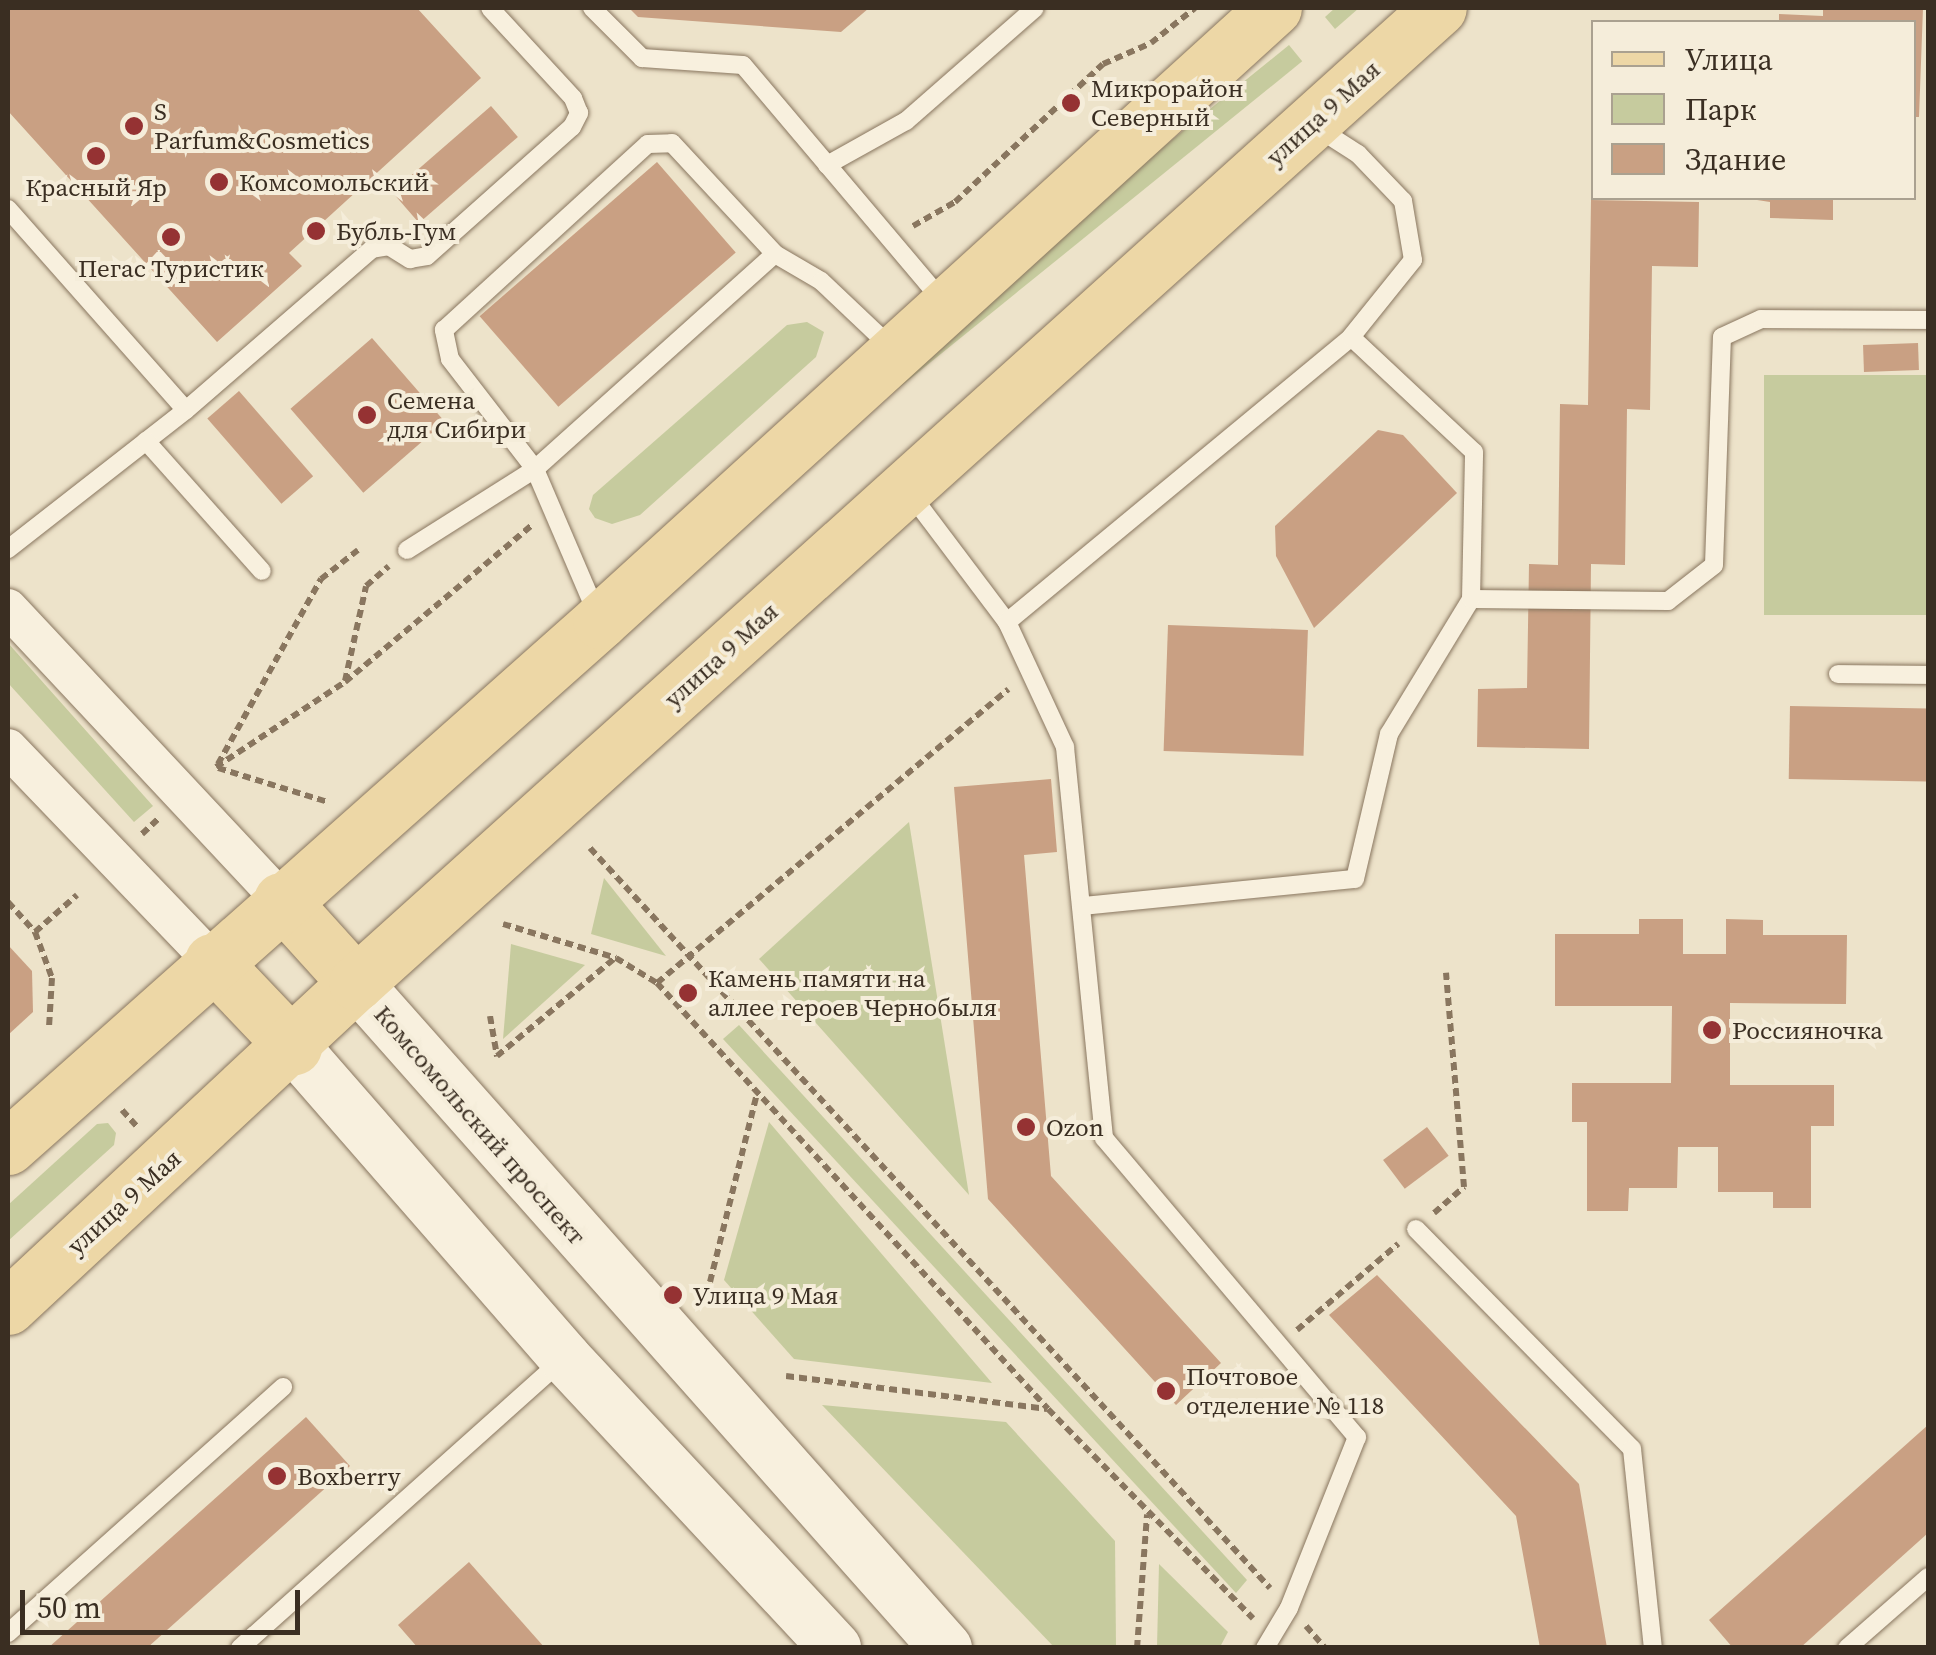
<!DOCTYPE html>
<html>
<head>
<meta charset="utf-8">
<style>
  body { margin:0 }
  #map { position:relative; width:1936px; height:1655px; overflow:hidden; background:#ede3ca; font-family:"Source Serif 4",serif }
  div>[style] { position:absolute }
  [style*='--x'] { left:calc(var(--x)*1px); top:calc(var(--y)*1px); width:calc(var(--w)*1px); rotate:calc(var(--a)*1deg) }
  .green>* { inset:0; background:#c6cb9e; transform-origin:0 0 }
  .building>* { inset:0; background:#c9a083; transform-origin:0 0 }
  .path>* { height:6px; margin-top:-3px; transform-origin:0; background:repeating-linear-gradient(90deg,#89765f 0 8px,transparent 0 13px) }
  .roads { filter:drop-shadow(0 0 2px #89765f) drop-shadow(0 0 2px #89765f) }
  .service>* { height:18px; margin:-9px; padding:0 9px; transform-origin:9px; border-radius:9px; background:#f8f0de }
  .minor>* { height:38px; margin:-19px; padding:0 19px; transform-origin:19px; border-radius:19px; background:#f8f0de }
  .secondary>* { height:52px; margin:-26px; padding:0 26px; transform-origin:26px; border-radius:26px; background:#f8f0de }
  .primary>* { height:55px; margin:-27.5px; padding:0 27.5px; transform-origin:27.5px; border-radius:27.5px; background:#edd7a6 }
  .dots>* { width:28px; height:28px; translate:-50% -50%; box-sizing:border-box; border:5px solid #f5edda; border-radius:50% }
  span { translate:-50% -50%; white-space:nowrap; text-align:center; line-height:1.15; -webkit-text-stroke:8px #f5edda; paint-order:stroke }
  .poi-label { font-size:25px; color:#3a2e22 }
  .left { translate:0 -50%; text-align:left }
  .street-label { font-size:25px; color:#3a2e22 }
  .frame { position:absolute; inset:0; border:10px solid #3a2e22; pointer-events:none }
  .legend { position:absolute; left:1591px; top:20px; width:325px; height:180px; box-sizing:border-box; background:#f5edda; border:2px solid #aaa190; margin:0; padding:12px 18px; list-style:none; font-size:30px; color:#3a2e22 }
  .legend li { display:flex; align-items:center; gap:20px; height:50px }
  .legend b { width:50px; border:2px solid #aaa190 }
  .scale { position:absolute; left:20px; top:1590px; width:280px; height:45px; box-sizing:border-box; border:5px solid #3a2e22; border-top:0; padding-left:12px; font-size:30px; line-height:35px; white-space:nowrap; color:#3a2e22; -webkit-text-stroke:8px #f5edda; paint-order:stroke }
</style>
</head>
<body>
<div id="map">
  <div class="green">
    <div style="clip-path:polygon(1335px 8px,1359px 8px,1335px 29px,1325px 17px)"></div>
    <div style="left:1289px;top:45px;width:21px;height:1174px;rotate:51deg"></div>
    <div style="clip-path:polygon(807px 322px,824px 332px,816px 357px,640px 515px,612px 524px,595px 518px,589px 509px,593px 495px,787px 325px)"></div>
    <div style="left:1764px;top:375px;width:164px;height:240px"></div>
    <div style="clip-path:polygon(8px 643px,153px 806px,134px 822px,8px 683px)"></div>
    <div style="clip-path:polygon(909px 822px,969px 1195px,759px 959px)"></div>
    <div style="clip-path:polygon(604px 878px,666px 956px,591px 934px)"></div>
    <div style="clip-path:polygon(511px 944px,585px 965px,503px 1039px)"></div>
    <div style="clip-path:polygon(739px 1025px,1247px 1580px,1236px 1593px,723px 1039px)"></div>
    <div style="clip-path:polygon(769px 1122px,992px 1383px,794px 1359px,724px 1280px)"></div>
    <div style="clip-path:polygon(108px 1123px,116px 1133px,114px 1145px,8px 1241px,8px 1205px,97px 1124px)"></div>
    <div style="clip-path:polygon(822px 1405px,1006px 1422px,1115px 1541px,1116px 1647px,1054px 1647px)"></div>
    <div style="clip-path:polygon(1159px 1564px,1228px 1632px,1220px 1647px,1157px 1647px)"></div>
  </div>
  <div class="building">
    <div style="clip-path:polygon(8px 8px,417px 8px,481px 78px,289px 253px,302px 266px,217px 342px,8px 111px)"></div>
    <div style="clip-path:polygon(629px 8px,869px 8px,841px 32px,638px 17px)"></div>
    <div style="clip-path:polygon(1823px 8px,1923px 8px,1919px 117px,1914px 117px,1914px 22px,1779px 22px,1779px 14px,1823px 16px)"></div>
    <div style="left:491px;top:106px;width:41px;height:131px;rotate:49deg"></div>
    <div style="left:657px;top:162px;width:120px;height:235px;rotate:49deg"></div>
    <div style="clip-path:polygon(1744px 198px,1833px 198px,1833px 220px,1770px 218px,1770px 202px)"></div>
    <div style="clip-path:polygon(1591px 200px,1699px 202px,1698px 267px,1652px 266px,1650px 410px,1627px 409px,1625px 565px,1591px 564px,1589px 749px,1477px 747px,1478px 689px,1527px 688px,1529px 564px,1558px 565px,1560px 404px,1588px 405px)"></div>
    <div style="left:372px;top:338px;width:111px;height:108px;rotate:49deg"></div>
    <div style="left:1918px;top:343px;width:27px;height:55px;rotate:88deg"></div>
    <div style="left:239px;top:391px;width:113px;height:42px;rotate:49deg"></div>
    <div style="clip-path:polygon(1378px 430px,1403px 435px,1457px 493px,1314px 628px,1276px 556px,1275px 526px)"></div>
    <div style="left:1168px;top:625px;width:140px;height:126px;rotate:2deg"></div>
    <div style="left:1790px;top:706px;width:138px;height:73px;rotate:1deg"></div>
    <div style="clip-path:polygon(1051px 779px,1057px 852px,1024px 855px,1051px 1176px,1221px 1363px,1176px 1405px,988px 1199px,954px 787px)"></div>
    <div style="clip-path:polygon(1639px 919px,1683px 919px,1683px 954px,1726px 954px,1726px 919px,1763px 920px,1763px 935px,1847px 935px,1846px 1004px,1730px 1003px,1730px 1085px,1834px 1085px,1834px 1126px,1811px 1126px,1811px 1208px,1773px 1208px,1773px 1192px,1718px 1192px,1718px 1147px,1678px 1147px,1677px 1188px,1629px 1188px,1628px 1211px,1587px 1211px,1587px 1122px,1572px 1122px,1572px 1083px,1671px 1083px,1672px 1006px,1555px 1006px,1555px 934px,1639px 934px)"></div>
    <div style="clip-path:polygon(8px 945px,32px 971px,33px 1012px,8px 1035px)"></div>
    <div style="left:1427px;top:1127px;width:36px;height:55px;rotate:53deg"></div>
    <div style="clip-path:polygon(1377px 1275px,1579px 1484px,1607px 1648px,1540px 1648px,1516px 1516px,1329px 1315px)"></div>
    <div style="clip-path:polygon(306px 1417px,350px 1466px,147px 1648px,48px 1648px)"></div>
    <div style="clip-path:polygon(1928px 1425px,1928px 1533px,1800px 1648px,1733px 1648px,1709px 1620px)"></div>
    <div style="clip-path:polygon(469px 1562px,545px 1648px,418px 1648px,398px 1625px)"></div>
  </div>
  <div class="path">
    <div style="--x:913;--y:226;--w:48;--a:-29.7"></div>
    <div style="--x:955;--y:202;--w:202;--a:-43"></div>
    <div style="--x:1103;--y:64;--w:52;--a:-23.6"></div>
    <div style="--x:1151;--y:43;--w:56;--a:-38.5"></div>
    <div style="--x:345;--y:681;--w:97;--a:-77.5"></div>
    <div style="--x:366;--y:586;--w:30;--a:-41"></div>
    <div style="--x:218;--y:764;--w:212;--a:-60.9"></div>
    <div style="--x:321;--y:579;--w:47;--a:-38.1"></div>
    <div style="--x:216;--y:767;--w:154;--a:-33.4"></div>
    <div style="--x:345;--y:682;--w:244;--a:-40"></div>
    <div style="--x:218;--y:768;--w:115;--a:17.2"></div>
    <div style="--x:142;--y:834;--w:23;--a:-43"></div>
    <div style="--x:590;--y:848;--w:1005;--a:47.42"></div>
    <div style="--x:8;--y:902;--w:40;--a:48"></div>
    <div style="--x:35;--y:932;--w:49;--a:69.7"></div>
    <div style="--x:52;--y:978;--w:49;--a:93.5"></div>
    <div style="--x:503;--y:924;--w:118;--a:16.7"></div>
    <div style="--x:616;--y:958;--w:48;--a:31.4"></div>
    <div style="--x:657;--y:983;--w:578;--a:47.45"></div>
    <div style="--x:1048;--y:1409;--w:293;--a:45.6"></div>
    <div style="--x:35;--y:932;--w:56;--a:-41.4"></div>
    <div style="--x:657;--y:983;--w:458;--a:-39.9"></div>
    <div style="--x:490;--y:1016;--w:41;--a:80.1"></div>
    <div style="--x:497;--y:1056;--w:153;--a:-39.7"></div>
    <div style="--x:122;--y:1110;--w:24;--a:48"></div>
    <div style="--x:1434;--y:1213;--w:40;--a:-41"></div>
    <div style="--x:1464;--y:1187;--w:215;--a:-94.8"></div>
    <div style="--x:710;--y:1282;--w:194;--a:-76"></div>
    <div style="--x:1297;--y:1330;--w:133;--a:-40.4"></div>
    <div style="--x:786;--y:1376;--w:263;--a:7.2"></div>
    <div style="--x:1306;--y:1626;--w:29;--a:49"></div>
    <div style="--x:1137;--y:1648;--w:134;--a:-85.7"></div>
  </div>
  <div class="roads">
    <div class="service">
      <div style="--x:592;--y:8;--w:71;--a:45"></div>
      <div style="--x:642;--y:58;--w:101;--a:4"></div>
      <div style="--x:743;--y:65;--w:312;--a:49.8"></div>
      <div style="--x:827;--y:165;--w:90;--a:-29.1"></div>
      <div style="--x:906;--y:121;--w:171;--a:-41.2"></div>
      <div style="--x:8;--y:209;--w:268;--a:48.5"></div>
      <div style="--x:186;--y:410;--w:226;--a:142"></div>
      <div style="--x:186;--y:410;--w:246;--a:-40.9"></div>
      <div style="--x:372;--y:249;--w:17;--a:-10"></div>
      <div style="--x:389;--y:246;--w:25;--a:32"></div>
      <div style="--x:410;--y:259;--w:17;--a:-10"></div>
      <div style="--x:427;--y:256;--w:194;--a:-41.7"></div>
      <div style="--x:572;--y:127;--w:16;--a:-63"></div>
      <div style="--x:579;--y:113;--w:16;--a:-112"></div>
      <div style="--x:573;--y:98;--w:122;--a:-132.7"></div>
      <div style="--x:146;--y:441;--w:174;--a:48.3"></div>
      <div style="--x:909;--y:492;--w:163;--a:53"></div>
      <div style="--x:1007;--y:622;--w:138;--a:65.1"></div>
      <div style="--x:1065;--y:747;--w:393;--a:84.3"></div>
      <div style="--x:1104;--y:1138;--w:392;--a:49.8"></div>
      <div style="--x:1357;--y:1437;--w:184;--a:111.7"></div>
      <div style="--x:1289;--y:1608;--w:47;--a:121"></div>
      <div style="--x:407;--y:550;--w:151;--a:-32.3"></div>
      <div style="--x:535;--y:469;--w:322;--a:-41.9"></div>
      <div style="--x:1471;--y:599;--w:197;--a:0.6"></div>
      <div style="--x:1668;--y:601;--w:58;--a:-38"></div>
      <div style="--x:1714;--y:565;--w:228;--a:-88"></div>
      <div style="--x:1722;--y:337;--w:43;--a:-24.8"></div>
      <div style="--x:1761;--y:319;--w:167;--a:0.3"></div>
      <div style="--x:597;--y:614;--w:158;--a:-113.2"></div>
      <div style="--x:535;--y:469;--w:139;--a:-127.7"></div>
      <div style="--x:450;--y:359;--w:30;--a:-102"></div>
      <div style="--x:444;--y:330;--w:276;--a:-42.4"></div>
      <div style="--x:648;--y:144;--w:24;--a:-2"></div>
      <div style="--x:672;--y:143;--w:151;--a:47.1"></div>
      <div style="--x:775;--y:254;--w:53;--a:30.4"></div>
      <div style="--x:821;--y:281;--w:99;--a:43.4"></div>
      <div style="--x:1007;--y:622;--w:447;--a:-39.6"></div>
      <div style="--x:1838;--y:674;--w:90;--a:0.6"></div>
      <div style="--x:1083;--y:906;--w:273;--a:-5.7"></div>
      <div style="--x:1355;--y:879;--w:149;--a:-76.8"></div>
      <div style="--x:1389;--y:734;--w:158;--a:-58.7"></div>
      <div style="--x:1471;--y:599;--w:147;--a:-88.8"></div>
      <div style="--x:1474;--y:452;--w:168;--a:-136.9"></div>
      <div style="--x:1351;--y:337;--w:99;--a:-51.2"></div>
      <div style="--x:1413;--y:260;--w:60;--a:-99.6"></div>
      <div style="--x:1403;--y:201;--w:65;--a:-133.8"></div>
      <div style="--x:1358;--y:154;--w:50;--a:-147.3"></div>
      <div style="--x:1416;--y:1229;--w:308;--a:45.5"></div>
      <div style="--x:1632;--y:1449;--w:200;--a:84"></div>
      <div style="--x:8;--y:1633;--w:369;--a:-41.8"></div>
      <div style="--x:240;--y:1648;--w:431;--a:-41.8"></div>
      <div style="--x:1847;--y:1648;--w:108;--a:-41.2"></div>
    </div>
    <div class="minor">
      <div style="--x:8;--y:608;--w:400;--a:46.9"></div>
      <div style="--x:8;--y:748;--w:295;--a:46.2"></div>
    </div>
    <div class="secondary">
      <div style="--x:356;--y:983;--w:889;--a:48.42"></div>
      <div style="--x:294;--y:1047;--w:413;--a:48.9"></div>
      <div style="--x:565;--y:1358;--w:396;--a:47"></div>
    </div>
    <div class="primary">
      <div style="--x:281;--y:900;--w:112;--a:47.9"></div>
      <div style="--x:212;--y:961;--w:119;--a:46.4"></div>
      <div style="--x:8;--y:1147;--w:792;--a:-41.62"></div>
      <div style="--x:600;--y:621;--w:911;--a:-42.29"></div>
      <div style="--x:8;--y:1307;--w:475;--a:-43"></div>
      <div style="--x:356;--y:983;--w:1457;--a:-42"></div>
    </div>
  </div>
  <div class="dots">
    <div style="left:1071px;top:103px;background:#953233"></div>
    <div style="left:134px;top:126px;background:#953233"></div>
    <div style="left:96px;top:156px;background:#953233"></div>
    <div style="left:219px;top:182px;background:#953233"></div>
    <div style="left:316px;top:231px;background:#953233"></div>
    <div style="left:171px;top:237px;background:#953233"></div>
    <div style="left:367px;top:415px;background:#953233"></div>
    <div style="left:688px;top:993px;background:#953233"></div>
    <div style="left:1712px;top:1030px;background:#953233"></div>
    <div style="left:1026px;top:1127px;background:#953233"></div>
    <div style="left:673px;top:1295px;background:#953233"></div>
    <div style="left:1166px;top:1391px;background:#953233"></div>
    <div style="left:277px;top:1476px;background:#953233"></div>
  </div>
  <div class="poi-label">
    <span class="left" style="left:1091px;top:103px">Микрорайон<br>Северный</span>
    <span class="left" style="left:154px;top:126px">S<br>Parfum&amp;Cosmetics</span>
    <span class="left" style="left:239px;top:182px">Комсомольский</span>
    <span style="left:96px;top:187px">Красный Яр</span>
    <span class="left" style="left:336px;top:231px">Бубль-Гум</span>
    <span style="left:171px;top:268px">Пегас Туристик</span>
    <span class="left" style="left:387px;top:415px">Семена<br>для Сибири</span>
    <span class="left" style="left:708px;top:993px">Камень памяти на<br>аллее героев Чернобыля</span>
    <span class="left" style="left:1732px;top:1030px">Россияночка</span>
    <span class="left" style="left:1046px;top:1127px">Ozon</span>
    <span class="left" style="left:693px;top:1295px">Улица 9 Мая</span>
    <span class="left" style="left:1186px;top:1391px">Почтовое<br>отделение № 118</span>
    <span class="left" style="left:297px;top:1476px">Boxberry</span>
  </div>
  <div class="street-label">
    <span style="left:1323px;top:113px;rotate:-42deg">улица 9 Мая</span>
    <span style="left:721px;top:655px;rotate:-42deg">улица 9 Мая</span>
    <span style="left:480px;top:1125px;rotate:49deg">Комсомольский проспект</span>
    <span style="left:124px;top:1202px;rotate:-42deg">улица 9 Мая</span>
  </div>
  <div class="frame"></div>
  <ul class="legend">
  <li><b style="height:12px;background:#edd7a6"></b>Улица</li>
  <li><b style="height:28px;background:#c6cb9e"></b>Парк</li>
  <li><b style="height:28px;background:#c9a083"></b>Здание</li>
  </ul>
  <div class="scale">50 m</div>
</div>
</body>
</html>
